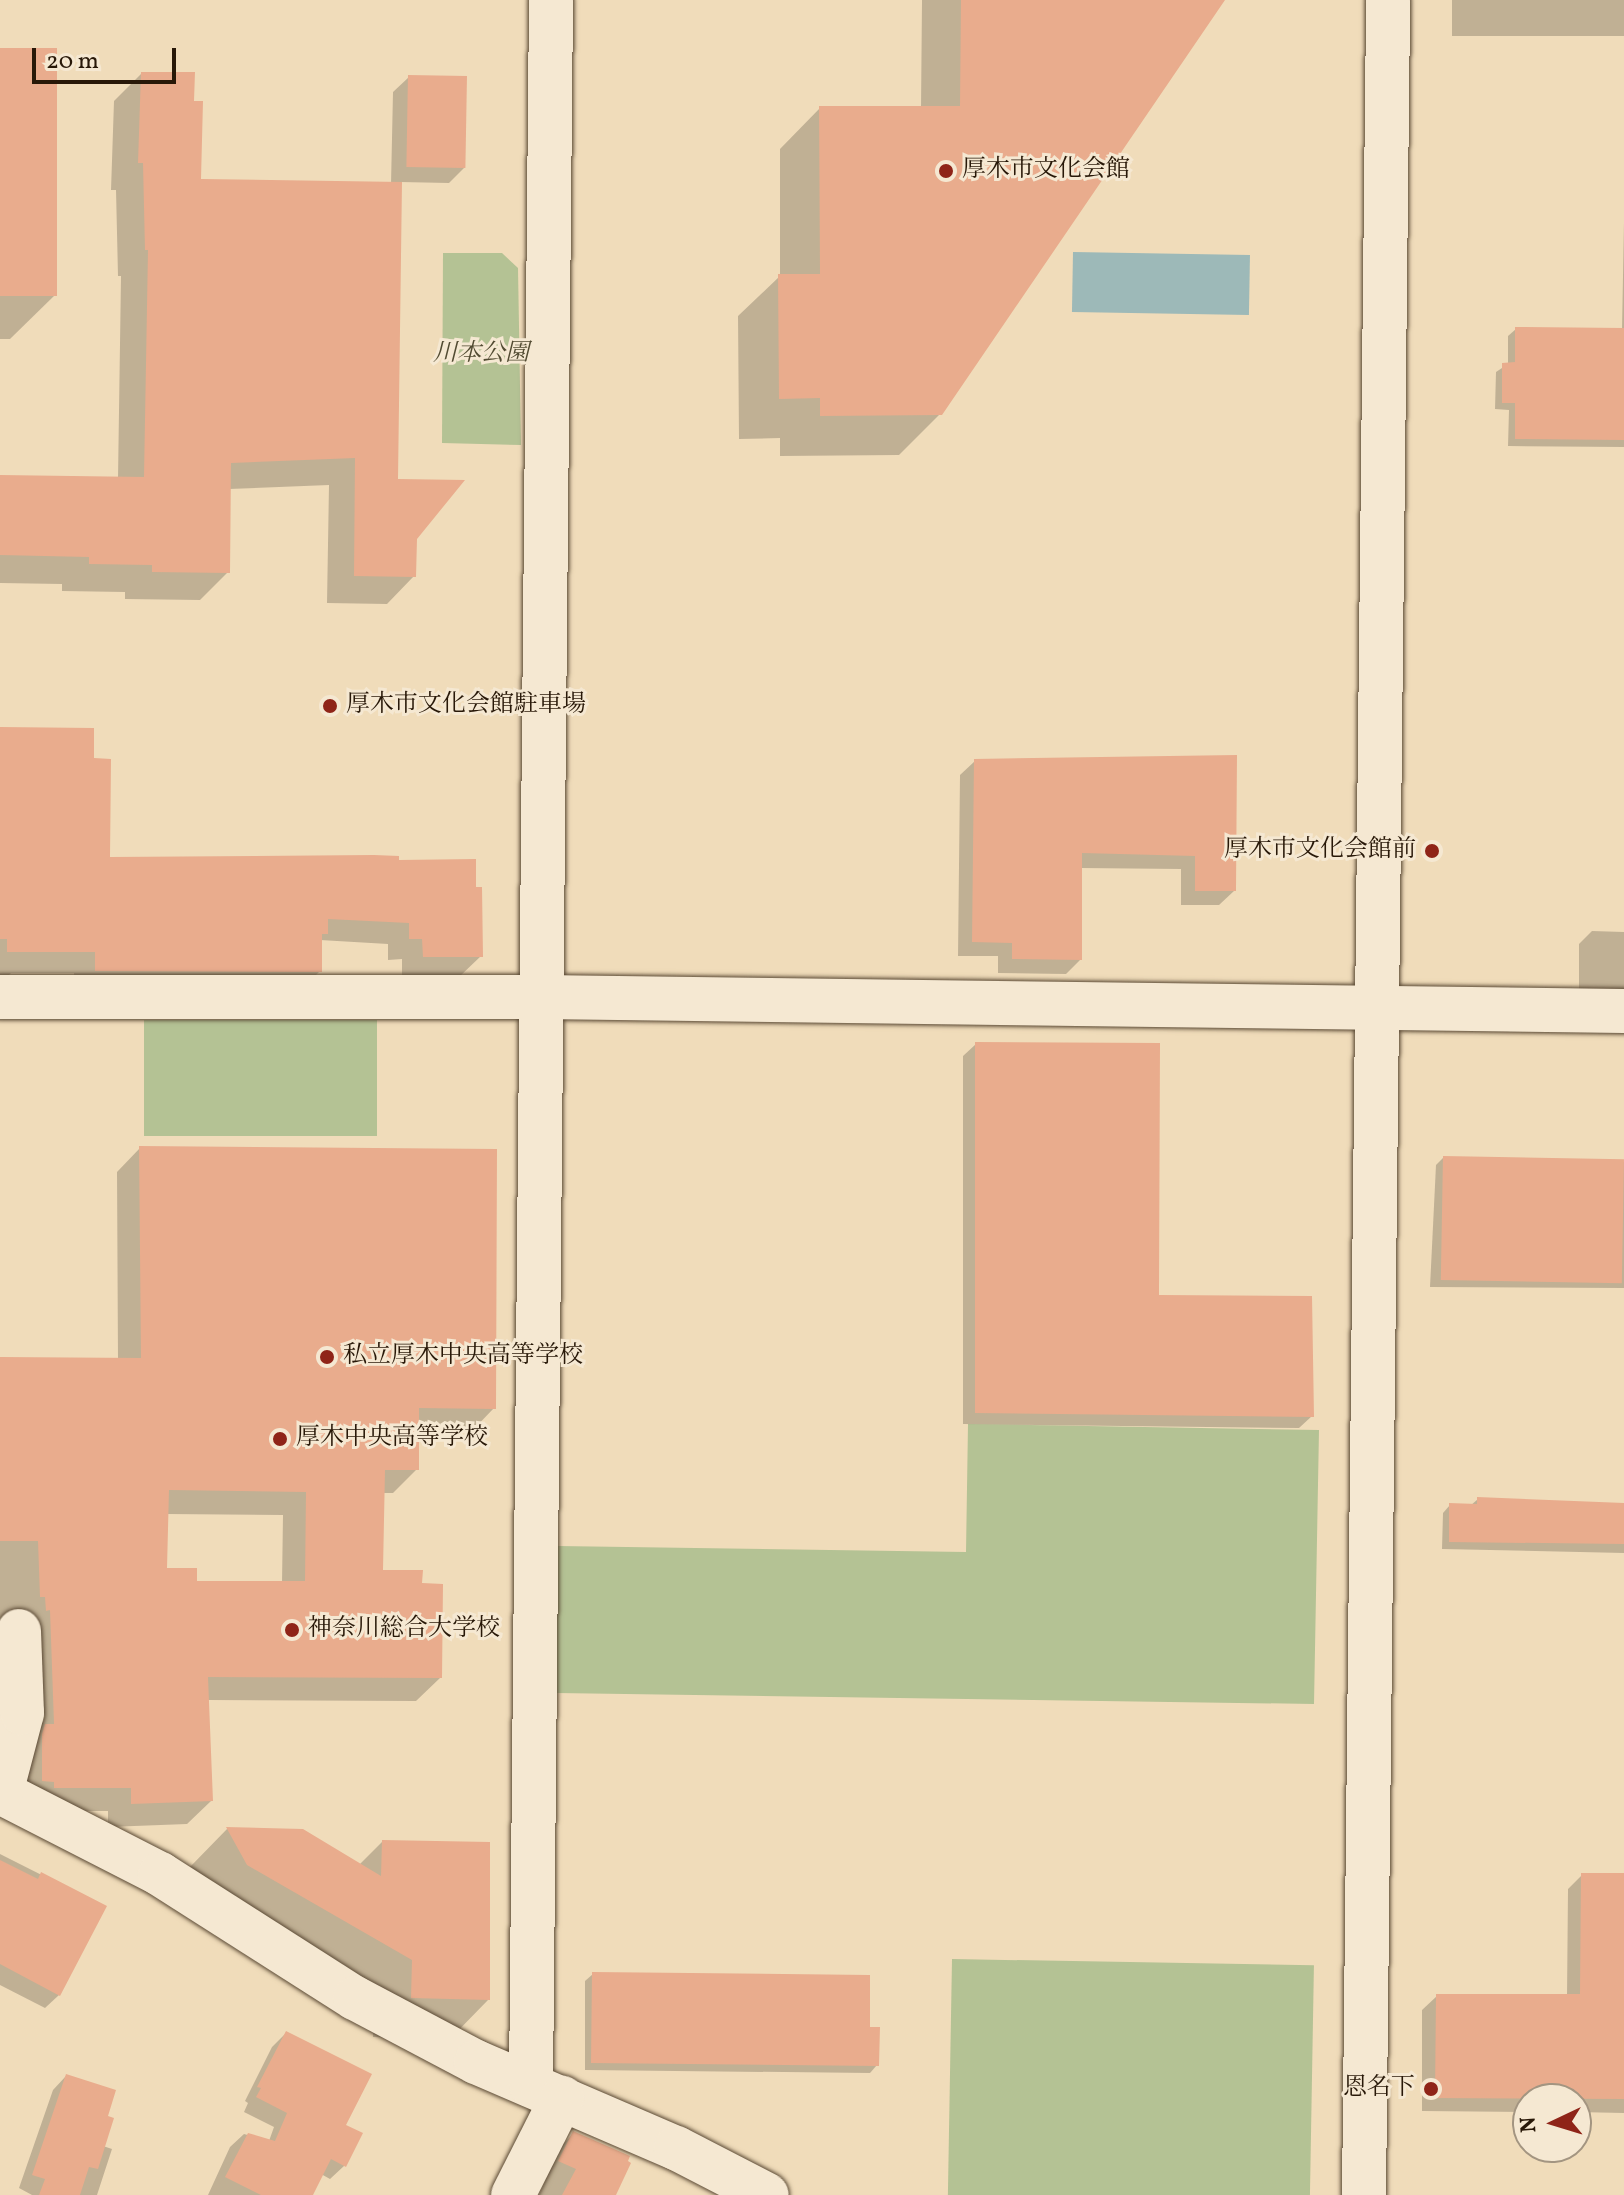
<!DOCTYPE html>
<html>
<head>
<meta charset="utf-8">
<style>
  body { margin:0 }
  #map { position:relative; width:1624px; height:2195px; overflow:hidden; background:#f0dcba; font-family:Vollkorn,"Noto Serif JP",serif }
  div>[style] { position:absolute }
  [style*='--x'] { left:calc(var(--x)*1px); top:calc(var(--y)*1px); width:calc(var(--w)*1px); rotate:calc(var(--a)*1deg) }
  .green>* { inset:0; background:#b4c294; transform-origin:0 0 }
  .water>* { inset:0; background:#9db9b8; transform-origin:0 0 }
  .shadow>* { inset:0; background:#0003; transform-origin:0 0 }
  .building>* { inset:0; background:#e9ac8d; transform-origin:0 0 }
  .roads { filter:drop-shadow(0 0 2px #5a4934) drop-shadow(0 0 2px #5a4934) }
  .street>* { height:44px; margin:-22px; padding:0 22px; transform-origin:22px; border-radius:22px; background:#f5e8d2 }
  .secondary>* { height:44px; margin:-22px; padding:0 22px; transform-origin:22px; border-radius:22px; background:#f5e8d2 }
  .dots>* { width:22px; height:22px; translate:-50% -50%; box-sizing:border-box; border:4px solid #f5e8d2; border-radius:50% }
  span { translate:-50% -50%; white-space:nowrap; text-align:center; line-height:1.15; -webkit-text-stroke:6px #f5e8d2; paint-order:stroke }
  .poi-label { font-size:24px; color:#281808 }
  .left { translate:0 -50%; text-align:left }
  .right { translate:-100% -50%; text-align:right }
  .park-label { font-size:24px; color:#524b32; font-style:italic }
  .north { position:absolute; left:1512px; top:2083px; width:80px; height:80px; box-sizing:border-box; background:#f5e8d2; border:2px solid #a39581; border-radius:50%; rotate:266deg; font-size:22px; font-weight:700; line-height:32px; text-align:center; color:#281808 }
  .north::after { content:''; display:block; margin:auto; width:28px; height:36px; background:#8f2418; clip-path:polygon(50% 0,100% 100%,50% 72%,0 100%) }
  .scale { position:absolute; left:32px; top:48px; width:144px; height:36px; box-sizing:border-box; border:4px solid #281808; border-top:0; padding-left:10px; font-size:24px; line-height:28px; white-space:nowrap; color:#281808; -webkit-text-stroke:6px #f5e8d2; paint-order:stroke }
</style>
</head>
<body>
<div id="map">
  <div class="green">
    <div style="clip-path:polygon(443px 253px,502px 253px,518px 268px,521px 445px,442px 443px)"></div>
    <div style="left:144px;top:1020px;width:233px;height:116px"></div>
    <div style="clip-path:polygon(968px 1424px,1319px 1430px,1314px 1704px,556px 1693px,558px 1546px,966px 1552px)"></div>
    <div style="left:952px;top:1959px;width:362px;height:236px;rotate:1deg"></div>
  </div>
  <div class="water">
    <div style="left:1073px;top:252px;width:177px;height:60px;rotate:1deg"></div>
  </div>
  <div class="shadow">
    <div style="clip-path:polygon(922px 0,1222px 0,940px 414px,899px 455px,780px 456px,780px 438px,739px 439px,738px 316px,780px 276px,780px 149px,820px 108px,921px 108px)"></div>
    <div style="left:1452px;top:0;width:172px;height:36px"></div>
    <div style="clip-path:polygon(0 51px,55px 295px,10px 339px,0 339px)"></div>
    <div style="clip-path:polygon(141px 74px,192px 102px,199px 181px,391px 184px,393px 92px,409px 77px,465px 167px,449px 183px,400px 182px,396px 481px,415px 538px,414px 576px,387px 604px,327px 603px,329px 485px,229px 489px,228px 572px,200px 600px,125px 599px,125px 592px,62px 591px,62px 584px,0 583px,0 477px,118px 478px,121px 276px,118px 276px,116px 190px,111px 190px,114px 101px)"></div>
    <div style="clip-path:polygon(1624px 222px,1624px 447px,1508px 446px,1509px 410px,1495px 409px,1496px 372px,1508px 364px,1508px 336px,1516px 329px,1622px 330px)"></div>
    <div style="clip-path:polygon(0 729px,92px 760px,108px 859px,374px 857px,481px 956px,459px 977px,402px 978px,402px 959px,388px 960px,388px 944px,320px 940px,320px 971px,299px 992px,75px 991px,74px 973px,11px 973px,0 984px)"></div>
    <div style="clip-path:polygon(1235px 757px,1234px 891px,1219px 905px,1181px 905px,1181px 869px,1080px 868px,1080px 960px,1066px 974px,998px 973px,998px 956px,958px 956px,960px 775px,975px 761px)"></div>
    <div style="clip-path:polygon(1592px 931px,1624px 932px,1624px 991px,1579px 990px,1579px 944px)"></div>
    <div style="clip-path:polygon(976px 1044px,1157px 1297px,1312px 1416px,1299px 1428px,963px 1424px,963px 1056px)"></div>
    <div style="clip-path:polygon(evenodd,140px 1148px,494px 1408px,471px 1432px,417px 1431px,417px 1469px,393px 1493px,382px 1493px,381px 1572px,420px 1585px,440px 1678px,416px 1701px,207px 1700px,211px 1801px,187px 1824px,108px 1827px,108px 1811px,31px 1811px,20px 1804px,0 1631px,0 1359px,118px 1360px,117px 1172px,140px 1148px,166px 1514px,283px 1515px,282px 1583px,195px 1583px,164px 1570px,166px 1514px)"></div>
    <div style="clip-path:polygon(1443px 1158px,1624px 1162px,1624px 1288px,1430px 1287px,1436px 1165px)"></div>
    <div style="clip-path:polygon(1478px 1499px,1624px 1504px,1624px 1553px,1442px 1549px,1443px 1513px,1450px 1505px,1470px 1506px)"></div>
    <div style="clip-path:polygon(227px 1829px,303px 1831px,359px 1865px,382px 1842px,488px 2000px,450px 2039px,373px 2037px,374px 1999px,189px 1868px)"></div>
    <div style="clip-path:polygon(0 1854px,105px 1907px,59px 1995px,45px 2008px,0 1985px)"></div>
    <div style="clip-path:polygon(1582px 1875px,1624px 1875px,1624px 2113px,1576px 2112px,1576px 2099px,1528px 2099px,1528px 2112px,1422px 2111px,1422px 2010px,1437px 1996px,1567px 1996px,1568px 1889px)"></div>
    <div style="clip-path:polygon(593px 1974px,868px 2029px,877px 2065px,870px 2073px,585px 2070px,585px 1981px)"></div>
    <div style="clip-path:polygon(286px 2033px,343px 2126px,344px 2166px,330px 2179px,321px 2174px,311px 2195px,208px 2195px,230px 2147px,244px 2134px,269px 2141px,274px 2127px,244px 2112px,248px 2103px,245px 2101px,272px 2047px)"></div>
    <div style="clip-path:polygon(66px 2076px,106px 2117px,103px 2146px,112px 2149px,97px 2195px,32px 2195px,19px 2188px,53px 2090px)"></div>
    <div style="clip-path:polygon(574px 2133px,613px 2195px,539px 2195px,560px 2147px)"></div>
  </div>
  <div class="building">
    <div style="clip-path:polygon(961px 0,1225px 0,942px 415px,820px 416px,820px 398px,779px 399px,778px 274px,820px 274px,819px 106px,960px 106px)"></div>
    <div style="left:57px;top:48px;width:248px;height:57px;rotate:90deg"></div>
    <div style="clip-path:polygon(141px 72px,195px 72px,194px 101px,203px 101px,201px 179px,402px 182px,398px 479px,465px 480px,417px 539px,416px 577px,354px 576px,355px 458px,231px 463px,230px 573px,152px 572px,152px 565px,89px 564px,89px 557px,0 555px,0 475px,144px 477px,148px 250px,145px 250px,143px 163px,138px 163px)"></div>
    <div style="left:408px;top:75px;width:59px;height:92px;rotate:1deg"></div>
    <div style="clip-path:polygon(1515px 327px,1624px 328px,1624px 440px,1515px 439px,1515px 403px,1502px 403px,1502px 363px,1515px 362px)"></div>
    <div style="clip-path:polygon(0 727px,94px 728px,94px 758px,111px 759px,110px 857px,374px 855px,399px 856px,399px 860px,476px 859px,476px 887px,482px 887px,483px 957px,423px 957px,422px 939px,409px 939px,409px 923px,328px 919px,328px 934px,322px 934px,322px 972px,95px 971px,95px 952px,7px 952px,7px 939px,0 939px)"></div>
    <div style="clip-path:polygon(1237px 755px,1236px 891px,1195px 891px,1195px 856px,1082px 853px,1082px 960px,1012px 959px,1012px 943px,972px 942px,974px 759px)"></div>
    <div style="clip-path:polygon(975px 1042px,1160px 1043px,1159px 1295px,1312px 1296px,1314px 1417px,975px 1413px)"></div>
    <div style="clip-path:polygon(evenodd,139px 1146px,497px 1149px,496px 1409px,419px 1408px,419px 1470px,385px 1470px,383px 1570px,423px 1570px,422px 1583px,443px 1584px,442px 1678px,208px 1677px,213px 1801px,131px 1804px,131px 1788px,54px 1788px,54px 1782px,42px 1781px,42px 1734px,45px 1724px,54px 1724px,50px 1610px,46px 1611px,45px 1597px,40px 1597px,38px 1541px,0 1541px,0 1357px,141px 1358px,139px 1146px,169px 1490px,306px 1492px,305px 1581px,197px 1581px,197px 1568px,167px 1568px,169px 1490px)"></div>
    <div style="left:1443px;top:1156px;width:181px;height:124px;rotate:1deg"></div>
    <div style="clip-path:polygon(1477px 1497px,1624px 1503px,1624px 1544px,1449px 1542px,1449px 1503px,1477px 1504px)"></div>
    <div style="clip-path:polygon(226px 1827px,303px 1829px,381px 1876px,382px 1840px,490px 1842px,490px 2000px,411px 1998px,412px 1960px,247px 1865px)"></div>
    <div style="clip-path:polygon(0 1860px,38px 1879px,41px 1872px,107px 1906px,60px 1996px,0 1964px)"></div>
    <div style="clip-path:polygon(1581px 1873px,1624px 1873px,1624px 2099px,1435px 2098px,1436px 1994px,1580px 1994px)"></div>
    <div style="clip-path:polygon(592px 1972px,870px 1975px,870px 2027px,880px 2027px,879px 2066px,591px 2063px)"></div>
    <div style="clip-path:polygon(286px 2031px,372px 2074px,346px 2125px,363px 2133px,346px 2167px,331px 2159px,313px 2195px,261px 2195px,225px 2177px,248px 2133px,275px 2141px,287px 2113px,256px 2097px,261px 2088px,257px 2087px)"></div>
    <div style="clip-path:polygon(66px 2074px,116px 2090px,108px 2116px,114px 2118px,98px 2169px,89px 2167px,80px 2195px,39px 2195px,45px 2179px,32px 2175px)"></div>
    <div style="clip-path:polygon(573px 2131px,630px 2156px,628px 2161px,631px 2163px,616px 2195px,562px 2195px,576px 2169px,558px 2161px)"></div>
  </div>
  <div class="roads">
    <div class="street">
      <div style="--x:0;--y:997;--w:541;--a:0"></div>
      <div style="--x:541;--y:997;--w:1083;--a:0.74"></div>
      <div style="--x:0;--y:1792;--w:180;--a:27.1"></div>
      <div style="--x:160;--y:1874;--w:231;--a:32.5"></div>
      <div style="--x:355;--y:1998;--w:137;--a:27.9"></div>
      <div style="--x:476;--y:2062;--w:218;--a:23.3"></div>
      <div style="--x:676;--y:2148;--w:102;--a:27.3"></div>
      <div style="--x:1;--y:1793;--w:83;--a:-75.3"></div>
      <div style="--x:22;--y:1713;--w:82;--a:-92.1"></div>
      <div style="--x:531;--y:2085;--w:2085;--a:-89.45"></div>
      <div style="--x:513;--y:2195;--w:109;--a:-63.2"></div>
    </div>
    <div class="secondary">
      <div style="--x:1364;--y:2195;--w:2195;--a:-89.37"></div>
    </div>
  </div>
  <div class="dots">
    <div style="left:946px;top:171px;background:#8f2418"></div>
    <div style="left:330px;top:706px;background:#8f2418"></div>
    <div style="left:1432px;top:851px;background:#8f2418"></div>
    <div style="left:327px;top:1357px;background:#8f2418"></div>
    <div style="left:280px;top:1439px;background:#8f2418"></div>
    <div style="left:292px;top:1630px;background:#8f2418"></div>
    <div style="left:1431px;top:2089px;background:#8f2418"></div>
  </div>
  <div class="poi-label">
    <span class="left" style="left:962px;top:171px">厚木市文化会館</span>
    <span class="left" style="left:346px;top:706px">厚木市文化会館駐車場</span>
    <span class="right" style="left:1416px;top:851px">厚木市文化会館前</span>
    <span class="left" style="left:343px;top:1357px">私立厚木中央高等学校</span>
    <span class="left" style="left:296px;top:1439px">厚木中央高等学校</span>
    <span class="left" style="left:308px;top:1630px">神奈川総合大学校</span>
    <span class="right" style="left:1415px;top:2089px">恩名下</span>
  </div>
  <div class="park-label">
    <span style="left:481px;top:355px">川本公園</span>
  </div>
  <div class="north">N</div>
  <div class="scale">20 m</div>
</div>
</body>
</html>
